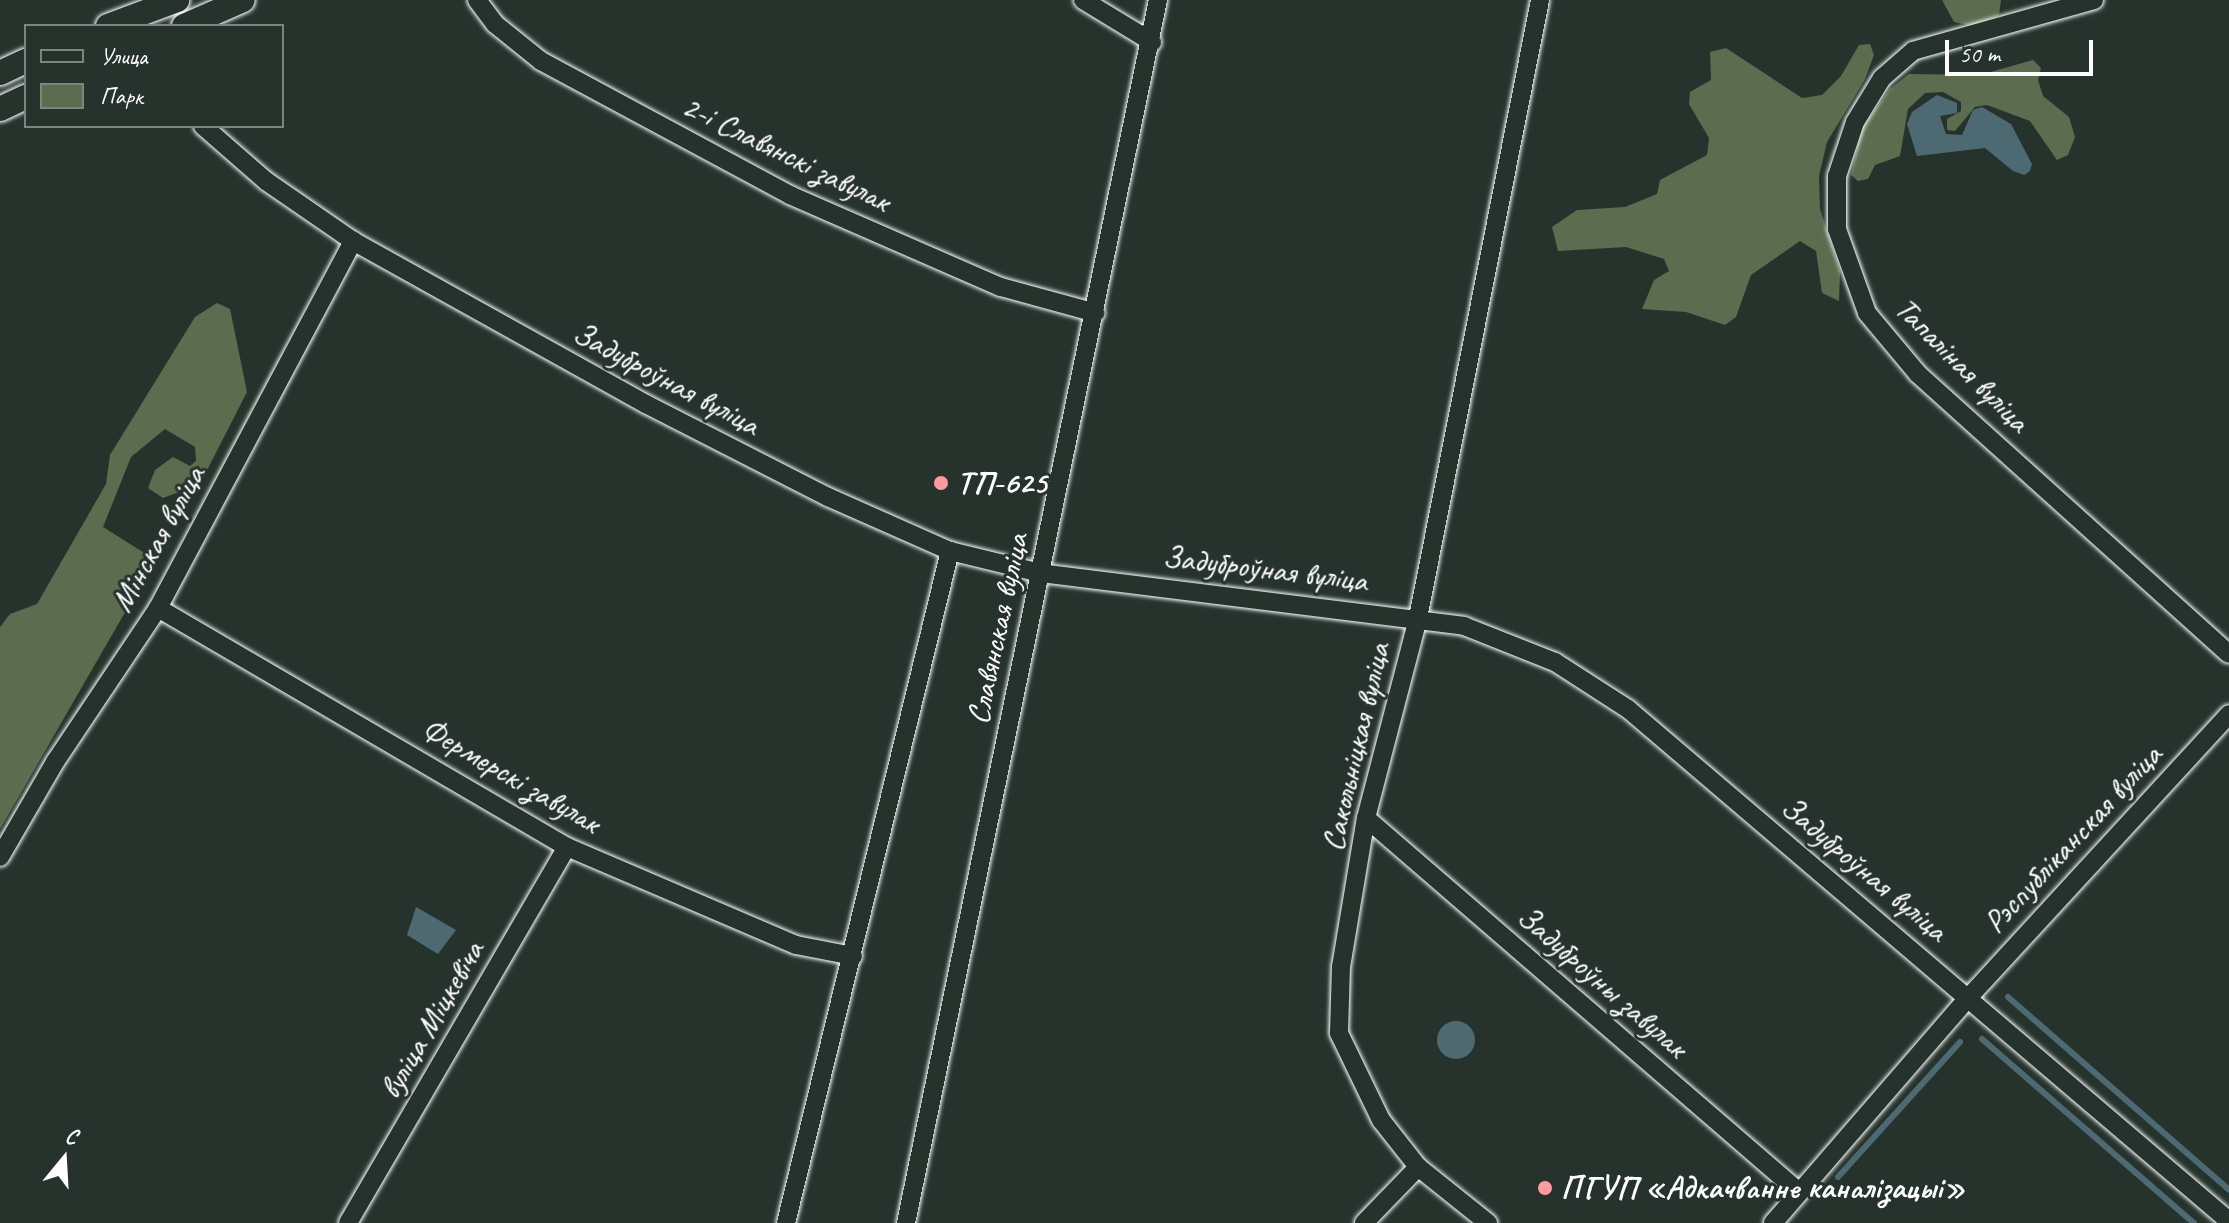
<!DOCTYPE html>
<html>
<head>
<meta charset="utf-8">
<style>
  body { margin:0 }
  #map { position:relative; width:2229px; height:1223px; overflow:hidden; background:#26332d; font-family:Caveat,sans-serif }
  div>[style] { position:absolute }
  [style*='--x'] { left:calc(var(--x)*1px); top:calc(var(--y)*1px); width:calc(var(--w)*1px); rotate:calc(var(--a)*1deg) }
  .green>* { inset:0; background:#5c6c4e }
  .water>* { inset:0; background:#4d6a73 }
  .round { border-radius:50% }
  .stream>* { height:6px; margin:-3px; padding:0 3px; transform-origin:3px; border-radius:3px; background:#4d6a73 }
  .roads { filter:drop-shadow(0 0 2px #fff) drop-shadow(0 0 2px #fff) }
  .street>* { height:18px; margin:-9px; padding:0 9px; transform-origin:9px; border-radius:9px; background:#26332d }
  .secondary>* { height:24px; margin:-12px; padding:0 12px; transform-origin:12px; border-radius:12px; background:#26332d }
  .dots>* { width:22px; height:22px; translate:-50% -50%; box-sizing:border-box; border:4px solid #26332d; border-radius:50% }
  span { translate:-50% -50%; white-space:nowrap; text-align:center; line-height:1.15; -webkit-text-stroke:6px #26332d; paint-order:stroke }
  .street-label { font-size:32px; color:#fff }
  .poi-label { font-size:32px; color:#fff; font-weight:700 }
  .left { translate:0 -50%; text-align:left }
  .legend { position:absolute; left:24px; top:24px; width:260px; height:104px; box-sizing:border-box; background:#26332d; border:2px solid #7d8581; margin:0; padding:10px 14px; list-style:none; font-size:24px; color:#fff }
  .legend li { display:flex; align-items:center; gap:16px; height:40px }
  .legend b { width:40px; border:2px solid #7d8581 }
  .north { position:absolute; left:24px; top:1119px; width:80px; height:80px; -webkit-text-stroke:6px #26332d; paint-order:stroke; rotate:18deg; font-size:22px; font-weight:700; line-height:32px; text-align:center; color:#fff }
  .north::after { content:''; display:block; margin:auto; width:28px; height:36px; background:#fff; clip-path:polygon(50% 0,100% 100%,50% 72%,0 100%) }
  .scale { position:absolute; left:1945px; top:40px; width:148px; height:36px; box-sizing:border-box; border:4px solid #fff; border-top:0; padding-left:10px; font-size:24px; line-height:28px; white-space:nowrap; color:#fff; -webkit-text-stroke:6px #26332d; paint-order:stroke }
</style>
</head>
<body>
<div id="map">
  <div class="green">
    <div style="clip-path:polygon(1942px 0,2001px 0,1999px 15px,1973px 26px,1954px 22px)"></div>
    <div style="clip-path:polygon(1870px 44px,1874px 55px,1865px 79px,1827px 142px,1819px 176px,1820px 209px,1840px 271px,1839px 301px,1822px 293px,1816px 251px,1800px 241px,1751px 275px,1736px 317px,1725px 325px,1686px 312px,1642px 309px,1654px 280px,1669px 271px,1664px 259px,1626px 247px,1558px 251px,1552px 227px,1577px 210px,1625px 207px,1657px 194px,1660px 180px,1707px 155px,1709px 138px,1689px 104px,1690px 92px,1711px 80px,1710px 52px,1726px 48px,1802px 98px,1822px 95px,1841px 76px,1859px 45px)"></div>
    <div style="clip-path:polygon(2033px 60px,2041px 68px,2038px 80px,2043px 96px,2069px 117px,2075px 137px,2068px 155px,2057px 160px,2030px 121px,1987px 105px,1975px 107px,1955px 131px,1947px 130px,1947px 119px,1961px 111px,1961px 102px,1943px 92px,1925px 93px,1908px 109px,1900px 156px,1875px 165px,1868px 179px,1858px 181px,1851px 175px,1862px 128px,1890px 89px,1909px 74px,1980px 75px)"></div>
    <div style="clip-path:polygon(217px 303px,230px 309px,247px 392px,203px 478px,193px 487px,163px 498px,148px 488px,155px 470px,173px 457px,190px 466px,196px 461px,195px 447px,165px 429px,131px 457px,103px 527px,146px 554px,150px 569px,0 829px,0 627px,10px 614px,37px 604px,106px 484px,110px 455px,195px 317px)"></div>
  </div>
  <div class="water">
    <div style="clip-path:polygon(1937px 95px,1957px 103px,1957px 113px,1940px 116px,1946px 134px,1962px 135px,1973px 110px,1982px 107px,2011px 124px,2032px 164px,2030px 171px,2024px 175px,2013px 171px,1985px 148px,1917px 156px,1907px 124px,1912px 112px)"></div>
    <div style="clip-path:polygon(416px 907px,456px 930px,438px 954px,407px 935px)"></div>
    <div class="round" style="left:1437px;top:1021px;width:38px;height:38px"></div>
  </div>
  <div class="stream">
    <div style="--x:2008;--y:997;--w:293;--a:41.1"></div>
    <div style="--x:1982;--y:1039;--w:281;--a:41"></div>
    <div style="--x:1838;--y:1177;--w:182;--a:-47.9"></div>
  </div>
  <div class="roads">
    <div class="street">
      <div style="--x:477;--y:0;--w:30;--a:53"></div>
      <div style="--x:495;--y:24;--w:59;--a:38.8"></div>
      <div style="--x:541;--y:61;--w:283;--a:28.3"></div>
      <div style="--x:790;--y:195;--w:230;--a:23.6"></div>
      <div style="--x:1001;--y:287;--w:98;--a:15.3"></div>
      <div style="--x:1083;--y:0;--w:81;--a:31.3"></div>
      <div style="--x:2094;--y:0;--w:188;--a:164.3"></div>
      <div style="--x:1913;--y:51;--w:41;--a:138.9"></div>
      <div style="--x:1882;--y:78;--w:52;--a:121.5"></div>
      <div style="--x:1855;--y:122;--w:57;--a:108.4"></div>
      <div style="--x:1837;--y:176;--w:53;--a:90"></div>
      <div style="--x:1837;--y:229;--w:89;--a:70.3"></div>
      <div style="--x:1867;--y:313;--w:80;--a:50.1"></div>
      <div style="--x:1918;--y:374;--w:418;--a:42"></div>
      <div style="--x:203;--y:126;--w:84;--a:41.1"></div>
      <div style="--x:266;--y:181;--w:106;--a:34.6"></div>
      <div style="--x:353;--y:241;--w:335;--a:29.1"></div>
      <div style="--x:646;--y:404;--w:204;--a:27.1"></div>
      <div style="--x:828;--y:497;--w:133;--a:23.9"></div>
      <div style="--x:950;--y:551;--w:93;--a:13.7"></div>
      <div style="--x:1040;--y:573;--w:427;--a:7.1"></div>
      <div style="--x:1464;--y:626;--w:98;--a:21.6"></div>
      <div style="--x:1555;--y:662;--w:87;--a:32.8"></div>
      <div style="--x:1628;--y:709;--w:790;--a:40.43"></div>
      <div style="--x:158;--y:608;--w:474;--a:30.3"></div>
      <div style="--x:567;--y:847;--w:249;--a:23.2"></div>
      <div style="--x:796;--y:945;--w:58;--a:10.9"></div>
      <div style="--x:1366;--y:818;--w:572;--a:40.82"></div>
      <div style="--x:0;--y:857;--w:110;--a:-59.9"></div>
      <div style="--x:55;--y:762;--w:185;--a:-56.2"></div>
      <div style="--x:158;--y:608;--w:416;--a:-62"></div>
      <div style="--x:348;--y:1223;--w:435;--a:-59.8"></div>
      <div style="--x:786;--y:1223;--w:692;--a:-76.29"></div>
      <div style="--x:906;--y:1223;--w:1249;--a:-78.36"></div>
      <div style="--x:1364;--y:1223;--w:78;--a:-46"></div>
      <div style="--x:1488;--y:1223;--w:90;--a:-141.3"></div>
      <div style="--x:1418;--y:1167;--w:60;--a:-128.2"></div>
      <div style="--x:1381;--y:1120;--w:97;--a:-115.8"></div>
      <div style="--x:1339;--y:1033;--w:66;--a:-88.3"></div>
      <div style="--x:1341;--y:967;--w:151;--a:-80.5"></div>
      <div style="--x:1366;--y:818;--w:207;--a:-75.4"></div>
      <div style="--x:1418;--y:618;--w:630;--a:-78.83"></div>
      <div style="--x:1773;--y:1223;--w:299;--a:-49.1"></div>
      <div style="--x:1969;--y:997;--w:384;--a:-47.4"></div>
    </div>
    <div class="secondary">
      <div style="--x:108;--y:26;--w:74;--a:-20.6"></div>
      <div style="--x:184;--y:26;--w:64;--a:-23.8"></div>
      <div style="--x:0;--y:73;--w:29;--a:-25"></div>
      <div style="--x:0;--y:109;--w:29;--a:-25"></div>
    </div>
  </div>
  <div class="dots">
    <div style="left:941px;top:483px;background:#ff9aa2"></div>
    <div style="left:1545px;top:1188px;background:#ff9aa2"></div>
  </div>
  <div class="street-label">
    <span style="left:786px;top:154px;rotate:26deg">2-і Славянскі завулак</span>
    <span style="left:1962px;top:365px;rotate:45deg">Тапаліная вуліца</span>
    <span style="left:666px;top:379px;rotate:28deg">Задуброўная вуліца</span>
    <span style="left:158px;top:539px;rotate:-61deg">Мінская вуліца</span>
    <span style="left:1265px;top:569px;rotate:7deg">Задуброўная вуліца</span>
    <span style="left:998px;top:629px;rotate:-78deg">Славянская вуліца</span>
    <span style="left:1356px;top:747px;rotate:-77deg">Сакольніцкая вуліца</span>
    <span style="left:511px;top:776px;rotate:30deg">Фермерскі завулак</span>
    <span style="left:2073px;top:839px;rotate:-47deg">Рэспубліканская вуліца</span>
    <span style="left:1864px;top:869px;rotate:40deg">Задуброўная вуліца</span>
    <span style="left:1602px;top:982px;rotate:41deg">Задуброўны завулак</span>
    <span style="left:432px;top:1020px;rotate:-60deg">вуліца Міцкевіча</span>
  </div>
  <div class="poi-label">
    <span class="left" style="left:957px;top:483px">ТП-625</span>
    <span class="left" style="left:1561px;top:1188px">ПГУП «Адкачванне каналізацыі»</span>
  </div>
  <ul class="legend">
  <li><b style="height:10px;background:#26332d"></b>Улица</li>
  <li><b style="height:22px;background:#5c6c4e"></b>Парк</li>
  </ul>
  <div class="north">С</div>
  <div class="scale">50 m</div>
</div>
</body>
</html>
